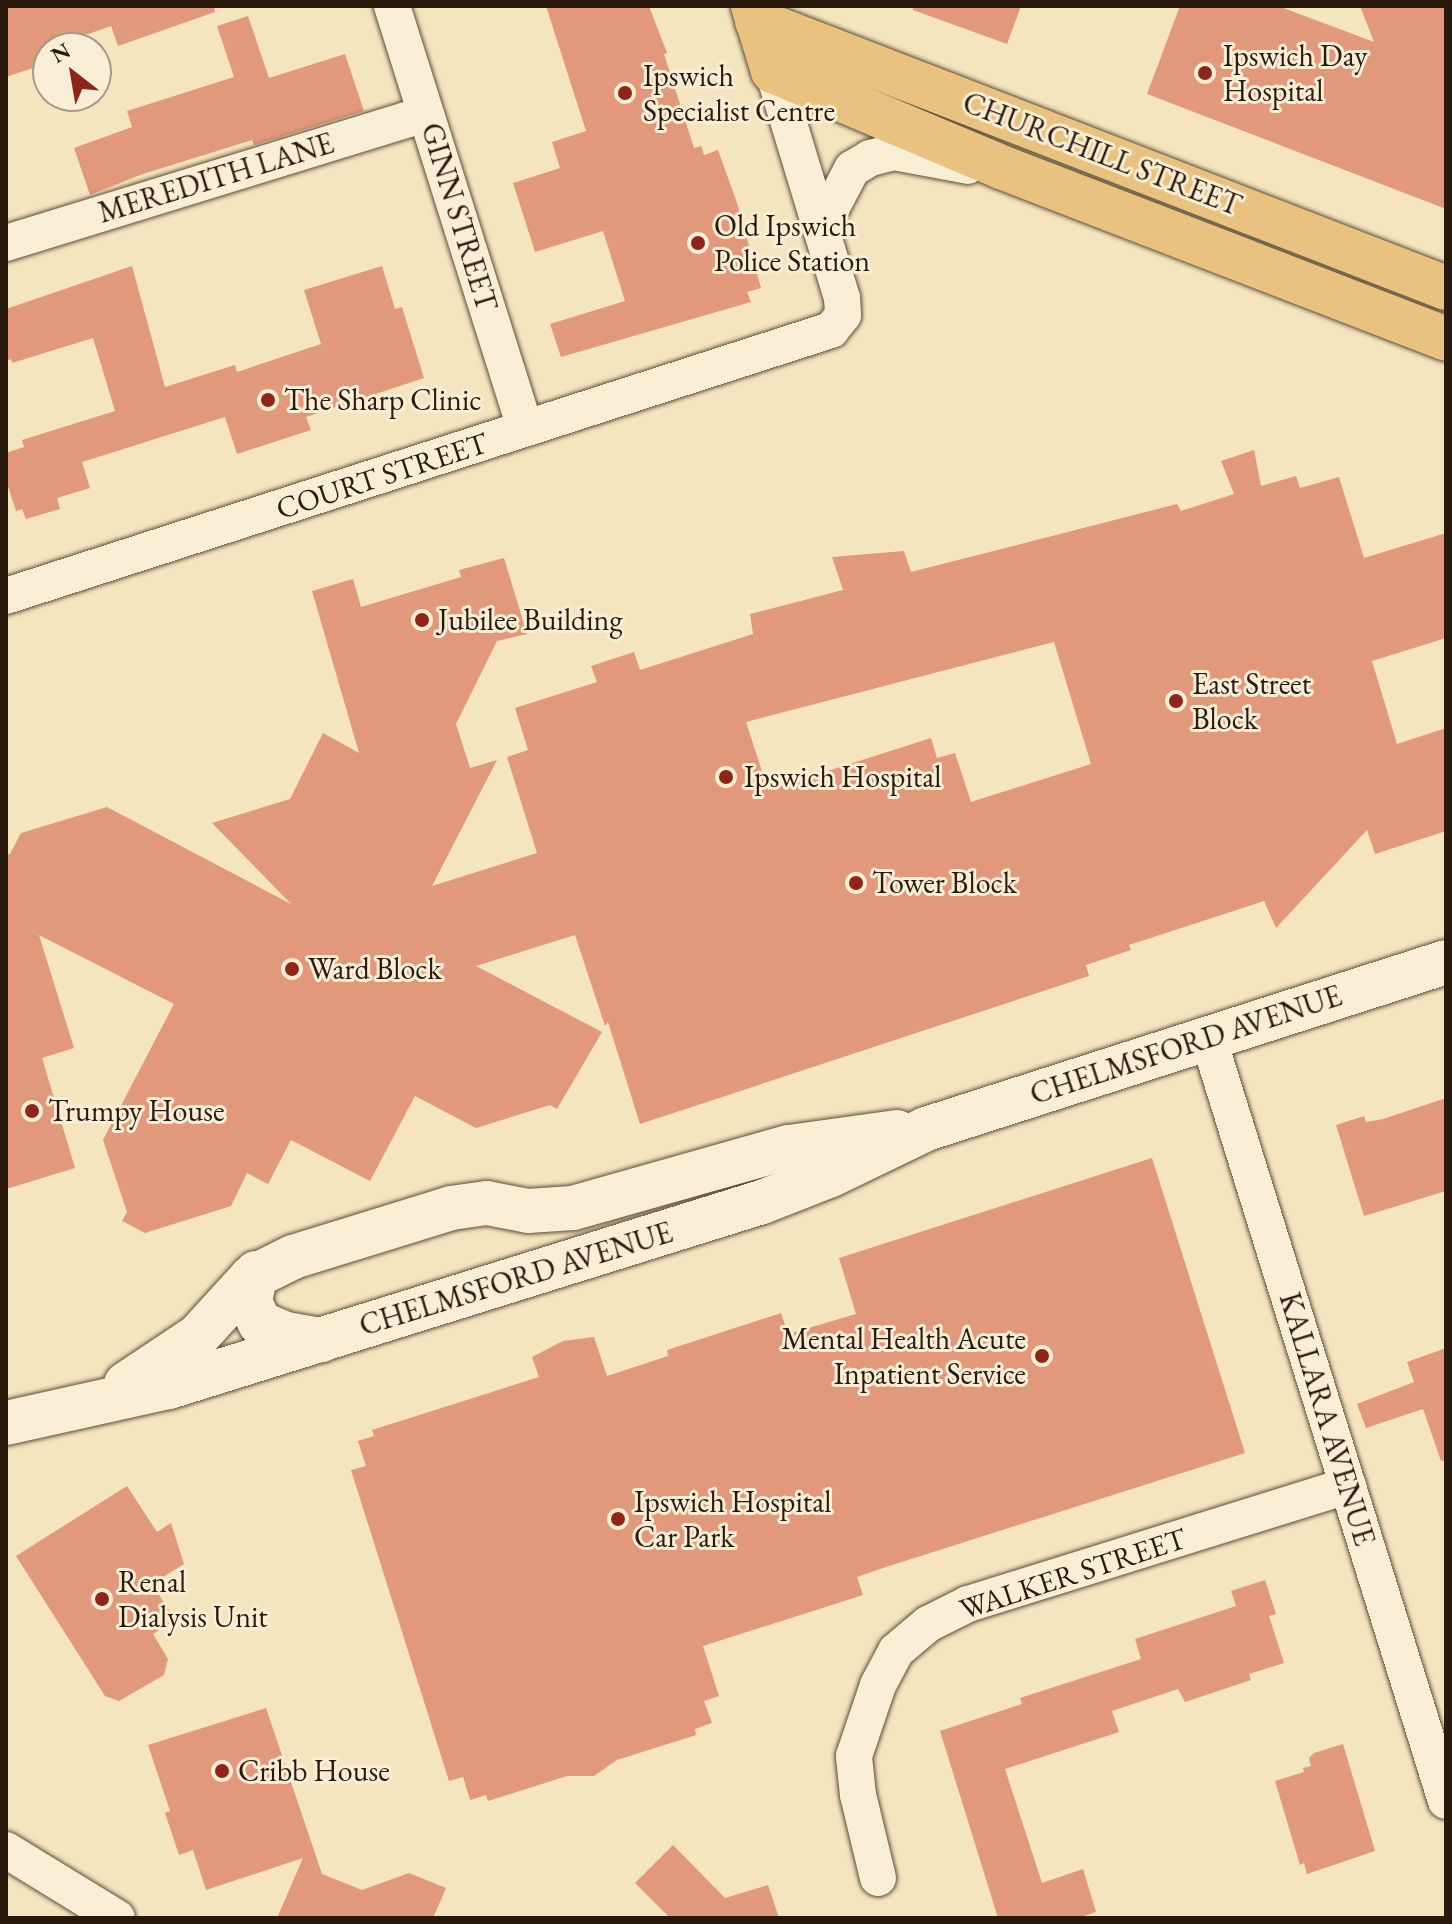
<!DOCTYPE html>
<html>
<head>
<meta charset="utf-8">
<style>
  body { margin:0 }
  #map { position:relative; width:1452px; height:1924px; overflow:hidden; background:#f4e5be; font-family:"EB Garamond",serif }
  div>[style] { position:absolute }
  [style*='--x'] { left:calc(var(--x)*1px); top:calc(var(--y)*1px); width:calc(var(--w)*1px); rotate:calc(var(--a)*1deg) }
  .building>* { inset:0; background:#e1987b }
  .roads { filter:drop-shadow(0 0 2px #5c4d3a) drop-shadow(0 0 2px #5c4d3a) }
  .minor>* { height:36px; margin:-18px; padding:0 18px; transform-origin:18px; border-radius:18px; background:#f8eed5 }
  .tertiary>* { height:44px; margin:-22px; padding:0 22px; transform-origin:22px; border-radius:22px; background:#f8eed5 }
  .primary>* { height:44px; margin:-22px; padding:0 22px; transform-origin:22px; border-radius:22px; background:#eac27f }
  .dots>* { width:22px; height:22px; translate:-50% -50%; box-sizing:border-box; border:4px solid #f8eed5; border-radius:50% }
  span { translate:-50% -50%; white-space:nowrap; text-align:center; line-height:1.15; -webkit-text-stroke:6px #f8eed5; paint-order:stroke }
  .poi-label { font-size:30px; color:#2a1a0e }
  .left { translate:0 -50%; text-align:left }
  .right { translate:-100% -50%; text-align:right }
  .street-label { font-size:30px; color:#2a1a0e }
  .frame { position:absolute; inset:0; border:8px solid #2a1a0e; pointer-events:none }
  .north { position:absolute; left:32px; top:32px; width:80px; height:80px; box-sizing:border-box; background:#f8eed5; border:2px solid #a69985; border-radius:50%; rotate:329deg; font-size:22px; font-weight:700; line-height:32px; text-align:center; color:#2a1a0e }
  .north::after { content:''; display:block; margin:auto; width:28px; height:36px; background:#8f2418; clip-path:polygon(50% 0,100% 100%,50% 72%,0 100%) }
</style>
</head>
<body>
<div id="map">
  <div class="building">
    <div style="clip-path:polygon(6px 6px,214px 6px,215px 12px,118px 46px,111px 26px,48px 48px,48px 63px,6px 77px)"></div>
    <div style="clip-path:polygon(546px 6px,649px 6px,667px 53px,664px 54px,694px 148px,701px 146px,704px 155px,718px 150px,737px 203px,761px 288px,747px 292px,751px 302px,561px 357px,550px 324px,625px 301px,603px 231px,535px 252px,513px 183px,560px 168px,552px 142px,586px 131px)"></div>
    <div style="clip-path:polygon(913px 6px,1021px 6px,1007px 44px,913px 10px)"></div>
    <div style="clip-path:polygon(1180px 6px,1278px 6px,1374px 42px,1360px 6px,1446px 6px,1446px 209px,1147px 94px)"></div>
    <div style="clip-path:polygon(248px 16px,269px 78px,345px 54px,364px 111px,254px 145px,252px 140px,140px 175px,90px 195px,74px 148px,132px 127px,127px 111px,234px 77px,217px 26px)"></div>
    <div style="clip-path:polygon(132px 266px,165px 387px,235px 365px,237px 372px,321px 344px,304px 290px,382px 266px,395px 309px,402px 307px,424px 378px,306px 417px,311px 430px,237px 454px,225px 417px,82px 462px,90px 488px,57px 498px,60px 509px,26px 519px,22px 509px,16px 511px,6px 480px,6px 453px,24px 447px,22px 440px,115px 411px,93px 338px,12px 363px,11px 359px,6px 361px,6px 309px)"></div>
    <div style="clip-path:polygon(evenodd,1254px 450px,1261px 486px,1296px 476px,1300px 488px,1339px 477px,1364px 558px,1446px 533px,1446px 638px,1372px 661px,1397px 744px,1446px 728px,1446px 831px,1375px 854px,1367px 830px,1276px 928px,1264px 901px,1129px 945px,1131px 950px,1086px 965px,1089px 976px,640px 1124px,608px 1022px,605px 1026px,575px 935px,476px 966px,602px 1032px,557px 1109px,550px 1105px,476px 1128px,415px 1096px,370px 1181px,291px 1140px,268px 1184px,247px 1173px,231px 1206px,145px 1233px,122px 1221px,127px 1212px,103px 1140px,174px 1004px,39px 935px,74px 1048px,42px 1058px,75px 1168px,6px 1189px,6px 854px,10px 854px,21px 833px,107px 807px,291px 904px,212px 823px,290px 799px,323px 733px,359px 753px,312px 591px,353px 579px,361px 607px,461px 577px,459px 570px,504px 558px,527px 634px,497px 641px,456px 724px,470px 768px,497px 760px,432px 886px,537px 853px,507px 757px,528px 750px,515px 708px,597px 682px,591px 666px,634px 652px,640px 670px,753px 634px,750px 614px,843px 590px,832px 557px,904px 551px,911px 572px,1177px 504px,1181px 511px,1234px 494px,1221px 461px,1254px 450px,1054px 642px,1091px 764px,971px 802px,955px 753px,937px 758px,931px 738px,768px 790px,746px 722px,1054px 642px)"></div>
    <div style="clip-path:polygon(1446px 1098px,1446px 1191px,1364px 1216px,1336px 1125px,1364px 1116px,1366px 1122px,1383px 1119px)"></div>
    <div style="clip-path:polygon(1152px 1158px,1245px 1453px,886px 1567px,857px 1577px,863px 1595px,703px 1646px,719px 1696px,704px 1701px,712px 1723px,695px 1729px,696px 1735px,617px 1760px,594px 1776px,567px 1776px,488px 1801px,486px 1795px,470px 1800px,463px 1777px,449px 1781px,351px 1470px,366px 1466px,358px 1441px,374px 1436px,372px 1430px,539px 1377px,532px 1357px,563px 1341px,594px 1337px,607px 1376px,668px 1356px,667px 1350px,781px 1313px,788px 1334px,856px 1314px,839px 1258px)"></div>
    <div style="clip-path:polygon(1446px 1348px,1446px 1460px,1441px 1461px,1423px 1409px,1366px 1428px,1357px 1404px,1414px 1382px,1407px 1362px)"></div>
    <div style="clip-path:polygon(127px 1486px,157px 1532px,171px 1523px,184px 1564px,152px 1584px,175px 1620px,153px 1634px,168px 1659px,164px 1675px,119px 1701px,105px 1696px,16px 1556px)"></div>
    <div style="clip-path:polygon(1265px 1580px,1276px 1614px,1269px 1616px,1284px 1663px,1249px 1674px,1251px 1680px,1185px 1702px,1178px 1689px,1112px 1711px,1119px 1732px,1005px 1769px,1042px 1883px,1083px 1869px,1096px 1912px,1078px 1918px,998px 1918px,940px 1731px,1022px 1704px,1020px 1698px,1141px 1659px,1135px 1639px,1236px 1606px,1231px 1591px)"></div>
    <div style="clip-path:polygon(266px 1708px,322px 1874px,362px 1890px,409px 1873px,446px 1888px,433px 1918px,277px 1918px,303px 1858px,206px 1890px,193px 1850px,179px 1855px,165px 1813px,170px 1811px,148px 1745px)"></div>
    <div style="clip-path:polygon(1343px 1744px,1375px 1851px,1307px 1874px,1304px 1863px,1300px 1865px,1275px 1781px,1304px 1772px,1303px 1768px,1311px 1766px,1309px 1758px,1314px 1753px)"></div>
    <div style="clip-path:polygon(673px 1845px,725px 1898px,768px 1885px,779px 1918px,670px 1918px,635px 1883px)"></div>
  </div>
  <div class="roads">
    <div class="minor">
      <div style="--x:392;--y:6;--w:443;--a:72.5"></div>
      <div style="--x:821;--y:228;--w:67;--a:-62.3"></div>
      <div style="--x:852;--y:169;--w:21;--a:-31"></div>
      <div style="--x:870;--y:158;--w:25;--a:-14"></div>
      <div style="--x:894;--y:152;--w:75;--a:10.7"></div>
      <div style="--x:6;--y:243;--w:439;--a:-17.1"></div>
      <div style="--x:6;--y:596;--w:867;--a:-17.87"></div>
      <div style="--x:831;--y:330;--w:19;--a:-51"></div>
      <div style="--x:843;--y:315;--w:17;--a:-93"></div>
      <div style="--x:842;--y:298;--w:237;--a:-106.9"></div>
      <div style="--x:1208;--y:1037;--w:800;--a:72.7"></div>
      <div style="--x:6;--y:1850;--w:130;--a:31.5"></div>
      <div style="--x:878;--y:1878;--w:85;--a:-103.5"></div>
      <div style="--x:858;--y:1795;--w:39;--a:-96"></div>
      <div style="--x:854;--y:1756;--w:75;--a:-71.3"></div>
      <div style="--x:878;--y:1685;--w:38;--a:-62"></div>
      <div style="--x:896;--y:1651;--w:42;--a:-40.2"></div>
      <div style="--x:928;--y:1624;--w:45;--a:-26.6"></div>
      <div style="--x:968;--y:1604;--w:398;--a:-17.3"></div>
    </div>
    <div class="tertiary">
      <div style="--x:256;--y:1273;--w:30;--a:102"></div>
      <div style="--x:250;--y:1302;--w:23;--a:65"></div>
      <div style="--x:260;--y:1323;--w:28;--a:23"></div>
      <div style="--x:286;--y:1334;--w:36;--a:10"></div>
      <div style="--x:126;--y:1384;--w:87;--a:-33.7"></div>
      <div style="--x:198;--y:1336;--w:79;--a:-47.6"></div>
      <div style="--x:251;--y:1278;--w:47;--a:-26.6"></div>
      <div style="--x:293;--y:1257;--w:165;--a:-17.2"></div>
      <div style="--x:451;--y:1208;--w:36;--a:-8"></div>
      <div style="--x:487;--y:1203;--w:42;--a:11"></div>
      <div style="--x:528;--y:1211;--w:45;--a:-3.8"></div>
      <div style="--x:573;--y:1208;--w:224;--a:-15.8"></div>
      <div style="--x:789;--y:1147;--w:109;--a:-7.9"></div>
      <div style="--x:6;--y:1423;--w:167;--a:-12.5"></div>
      <div style="--x:169;--y:1387;--w:621;--a:-17.33"></div>
      <div style="--x:762;--y:1202;--w:74;--a:-21.4"></div>
      <div style="--x:831;--y:1175;--w:106;--a:-25.8"></div>
      <div style="--x:926;--y:1129;--w:546;--a:-17.8"></div>
    </div>
    <div class="primary">
      <div style="--x:753;--y:6;--w:68;--a:72.9"></div>
      <div style="--x:773;--y:71;--w:247;--a:22.8"></div>
      <div style="--x:1001;--y:167;--w:477;--a:21.1"></div>
      <div style="--x:757;--y:21;--w:739;--a:21.18"></div>
    </div>
  </div>
  <div class="dots">
    <div style="left:1205px;top:73px;background:#8f2418"></div>
    <div style="left:625px;top:93px;background:#8f2418"></div>
    <div style="left:698px;top:243px;background:#8f2418"></div>
    <div style="left:268px;top:400px;background:#8f2418"></div>
    <div style="left:422px;top:620px;background:#8f2418"></div>
    <div style="left:1176px;top:701px;background:#8f2418"></div>
    <div style="left:726px;top:777px;background:#8f2418"></div>
    <div style="left:856px;top:883px;background:#8f2418"></div>
    <div style="left:292px;top:969px;background:#8f2418"></div>
    <div style="left:32px;top:1111px;background:#8f2418"></div>
    <div style="left:1042px;top:1356px;background:#8f2418"></div>
    <div style="left:618px;top:1519px;background:#8f2418"></div>
    <div style="left:102px;top:1599px;background:#8f2418"></div>
    <div style="left:222px;top:1771px;background:#8f2418"></div>
  </div>
  <div class="poi-label">
    <span class="left" style="left:1223px;top:73px">Ipswich Day<br>Hospital</span>
    <span class="left" style="left:643px;top:93px">Ipswich<br>Specialist Centre</span>
    <span class="left" style="left:714px;top:243px">Old Ipswich<br>Police Station</span>
    <span class="left" style="left:284px;top:400px">The Sharp Clinic</span>
    <span class="left" style="left:438px;top:620px">Jubilee Building</span>
    <span class="left" style="left:1192px;top:701px">East Street<br>Block</span>
    <span class="left" style="left:744px;top:777px">Ipswich Hospital</span>
    <span class="left" style="left:872px;top:883px">Tower Block</span>
    <span class="left" style="left:308px;top:969px">Ward Block</span>
    <span class="left" style="left:48px;top:1111px">Trumpy House</span>
    <span class="right" style="left:1026px;top:1356px">Mental Health Acute<br>Inpatient Service</span>
    <span class="left" style="left:634px;top:1519px">Ipswich Hospital<br>Car Park</span>
    <span class="left" style="left:118px;top:1599px">Renal<br>Dialysis Unit</span>
    <span class="left" style="left:238px;top:1771px">Cribb House</span>
  </div>
  <div class="street-label">
    <span style="left:1102px;top:154px;rotate:21deg">CHURCHILL STREET</span>
    <span style="left:216px;top:178px;rotate:-17deg">MEREDITH LANE</span>
    <span style="left:459px;top:217px;rotate:73deg">GINN STREET</span>
    <span style="left:382px;top:476px;rotate:-18deg">COURT STREET</span>
    <span style="left:1186px;top:1045px;rotate:-18deg">CHELMSFORD AVENUE</span>
    <span style="left:516px;top:1279px;rotate:-17deg">CHELMSFORD AVENUE</span>
    <span style="left:1327px;top:1419px;rotate:73deg">KALLARA AVENUE</span>
    <span style="left:1073px;top:1574px;rotate:-18deg">WALKER STREET</span>
  </div>
  <div class="frame"></div>
  <div class="north">N</div>
</div>
</body>
</html>
